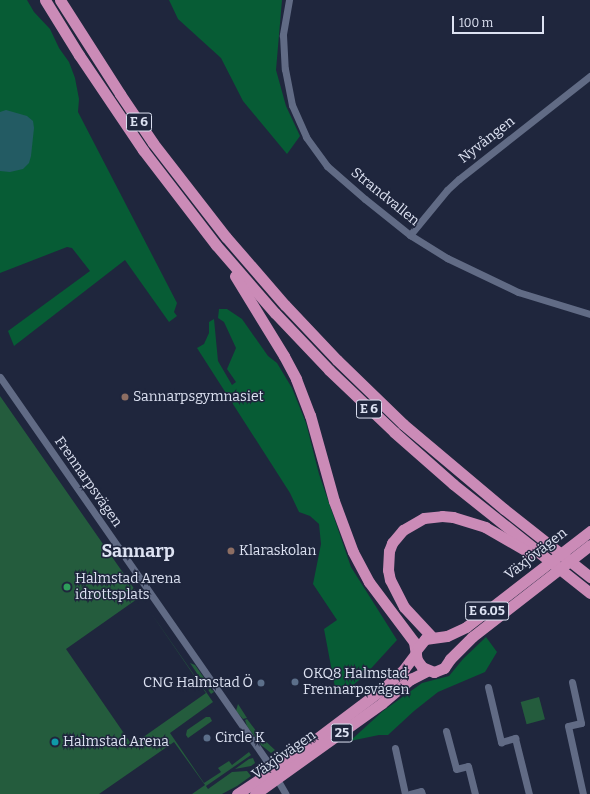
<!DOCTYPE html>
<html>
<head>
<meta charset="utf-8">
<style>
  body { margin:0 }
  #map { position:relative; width:590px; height:794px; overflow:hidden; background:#1f263d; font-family:Bitter,serif }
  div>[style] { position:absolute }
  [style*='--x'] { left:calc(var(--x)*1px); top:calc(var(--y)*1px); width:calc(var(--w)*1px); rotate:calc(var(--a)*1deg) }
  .green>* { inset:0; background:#245c3d; transform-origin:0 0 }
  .forest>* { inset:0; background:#075c35 }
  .water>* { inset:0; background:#235b63 }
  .minor>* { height:7px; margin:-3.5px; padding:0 3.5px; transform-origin:3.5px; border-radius:3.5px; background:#616b85 }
  .highway>* { height:11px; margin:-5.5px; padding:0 5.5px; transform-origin:5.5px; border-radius:5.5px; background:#cb8bb7 }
  .dots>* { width:11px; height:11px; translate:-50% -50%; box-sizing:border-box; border:2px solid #1f263d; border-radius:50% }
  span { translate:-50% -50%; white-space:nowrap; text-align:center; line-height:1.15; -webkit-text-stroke:3px #1f263d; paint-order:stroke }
  .shield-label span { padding:1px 3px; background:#1f263d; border:1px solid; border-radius:3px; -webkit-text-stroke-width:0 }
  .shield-label { font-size:13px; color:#dde2f2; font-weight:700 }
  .street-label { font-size:14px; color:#dde2f2 }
  .poi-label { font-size:14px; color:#dde2f2 }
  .left { translate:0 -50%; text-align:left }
  .right { translate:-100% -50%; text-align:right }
  .district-label { font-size:18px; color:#dde2f2; font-weight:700 }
  .scale { position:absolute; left:452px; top:16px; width:92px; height:18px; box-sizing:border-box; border:2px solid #dde2f2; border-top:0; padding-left:5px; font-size:12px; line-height:14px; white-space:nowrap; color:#dde2f2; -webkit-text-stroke:3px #1f263d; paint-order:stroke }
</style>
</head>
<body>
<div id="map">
  <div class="green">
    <div style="clip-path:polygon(evenodd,0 396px,213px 702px,170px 733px,204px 783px,221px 772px,218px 768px,229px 761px,232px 765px,249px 752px,251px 755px,206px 786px,208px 789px,232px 772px,247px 771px,251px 776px,237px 786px,222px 794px,192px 794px,205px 785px,174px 742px,99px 794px,0 794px,0 396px,140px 597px,206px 693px,132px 745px,66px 649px,140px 597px)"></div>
    <div style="clip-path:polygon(190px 663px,195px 665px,214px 692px,211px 694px)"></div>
    <div style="left:539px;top:697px;width:23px;height:19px;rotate:75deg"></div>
    <div style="clip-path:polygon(238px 704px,247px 718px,243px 719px,236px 711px)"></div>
    <div style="clip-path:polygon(206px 717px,210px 717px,212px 721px,188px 738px,186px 735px,187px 730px)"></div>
    <div style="clip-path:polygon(247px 719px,260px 736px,275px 750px,271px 753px,261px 745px,247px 726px,245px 720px)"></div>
    <div style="clip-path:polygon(253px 758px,255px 763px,251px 766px,235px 769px,249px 759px)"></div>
  </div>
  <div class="forest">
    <div style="clip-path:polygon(0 0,27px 0,34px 12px,50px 29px,59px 48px,69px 62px,75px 78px,79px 99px,78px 112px,177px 303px,174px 312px,177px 316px,169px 322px,125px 260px,14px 346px,8px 331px,90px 271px,72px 248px,67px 247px,0 273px)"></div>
    <div style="clip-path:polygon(169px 0,282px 0,276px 70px,286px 106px,300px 136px,287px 154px,243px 101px,221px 58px,178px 19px)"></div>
    <div style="clip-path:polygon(219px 309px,227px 309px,242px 319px,268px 356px,277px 363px,292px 388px,306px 423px,319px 474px,351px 567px,397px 640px,365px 675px,345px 692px,336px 693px,324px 629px,337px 620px,313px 584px,321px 544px,319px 524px,310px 516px,299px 512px,290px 493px,197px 348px,204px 344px,209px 333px,209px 322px,214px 319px,218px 361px,232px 385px,236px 382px,227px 369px,236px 348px,224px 322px,218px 318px)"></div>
    <div style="clip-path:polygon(486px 637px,497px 652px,485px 672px,438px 692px,414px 711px,388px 735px,379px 735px,350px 741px,383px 711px,422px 683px,449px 676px,463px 659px)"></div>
  </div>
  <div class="water">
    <div style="clip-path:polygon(6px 110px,27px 116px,33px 121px,34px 128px,31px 156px,29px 163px,23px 169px,10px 172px,0 171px,0 112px)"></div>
  </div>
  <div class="minor">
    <div style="--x:289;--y:0;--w:36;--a:100"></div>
    <div style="--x:283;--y:35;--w:34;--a:87"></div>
    <div style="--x:285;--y:69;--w:37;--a:79"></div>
    <div style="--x:292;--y:105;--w:35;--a:66"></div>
    <div style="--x:306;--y:137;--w:36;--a:54"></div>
    <div style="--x:327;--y:166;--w:50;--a:41"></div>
    <div style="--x:365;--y:199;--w:58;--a:38.7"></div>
    <div style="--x:410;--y:235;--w:44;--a:31.9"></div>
    <div style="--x:447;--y:258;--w:79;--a:25.6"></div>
    <div style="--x:518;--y:292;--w:75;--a:17"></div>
    <div style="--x:410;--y:235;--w:58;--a:-50.6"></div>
    <div style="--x:447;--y:190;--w:16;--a:-43"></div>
    <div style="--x:459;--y:179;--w:167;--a:-38.2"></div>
    <div style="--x:0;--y:377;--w:466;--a:55.2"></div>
    <div style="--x:266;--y:760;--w:39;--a:60"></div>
    <div style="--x:572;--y:682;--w:42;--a:77.6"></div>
    <div style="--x:581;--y:723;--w:13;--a:167"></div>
    <div style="--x:568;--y:726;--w:70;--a:77.6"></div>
    <div style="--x:488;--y:687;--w:57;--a:76.7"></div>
    <div style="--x:501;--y:742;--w:15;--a:-16"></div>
    <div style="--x:515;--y:738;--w:58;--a:76"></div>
    <div style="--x:446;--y:731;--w:39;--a:75"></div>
    <div style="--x:456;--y:769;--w:12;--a:-14"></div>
    <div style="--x:468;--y:766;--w:29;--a:76"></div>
    <div style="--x:395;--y:748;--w:47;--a:77.7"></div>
    <div style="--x:410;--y:794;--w:11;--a:-15"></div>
    <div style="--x:421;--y:791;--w:3;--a:72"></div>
  </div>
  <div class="highway">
    <div style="--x:45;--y:0;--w:65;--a:58.3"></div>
    <div style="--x:79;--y:55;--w:115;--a:56"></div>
    <div style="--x:143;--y:150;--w:120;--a:52.5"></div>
    <div style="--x:216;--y:245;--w:90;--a:49.1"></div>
    <div style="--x:275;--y:313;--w:79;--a:46.5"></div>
    <div style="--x:329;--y:370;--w:90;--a:43.6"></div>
    <div style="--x:394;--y:432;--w:79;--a:41.4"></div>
    <div style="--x:453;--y:484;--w:175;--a:38.5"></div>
    <div style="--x:60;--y:0;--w:112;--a:57.4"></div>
    <div style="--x:120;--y:94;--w:59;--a:56"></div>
    <div style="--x:153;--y:143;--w:119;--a:52.2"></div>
    <div style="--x:226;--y:237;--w:90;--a:49.1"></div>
    <div style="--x:285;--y:305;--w:76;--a:46.6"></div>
    <div style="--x:337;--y:360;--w:92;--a:44.1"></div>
    <div style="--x:403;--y:424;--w:132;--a:40.1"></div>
    <div style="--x:504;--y:509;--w:110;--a:38.3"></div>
    <div style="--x:235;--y:276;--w:94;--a:58.5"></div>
    <div style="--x:284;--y:356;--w:26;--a:62"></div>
    <div style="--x:296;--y:379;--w:39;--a:69"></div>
    <div style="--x:310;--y:415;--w:89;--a:74.4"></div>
    <div style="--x:334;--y:501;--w:54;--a:69.6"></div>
    <div style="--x:353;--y:552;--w:34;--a:62"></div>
    <div style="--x:369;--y:582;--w:75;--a:53.1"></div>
    <div style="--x:414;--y:642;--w:18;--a:81"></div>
    <div style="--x:417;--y:660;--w:9;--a:54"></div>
    <div style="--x:422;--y:667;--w:13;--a:23"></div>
    <div style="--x:434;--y:672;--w:11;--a:-22"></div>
    <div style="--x:444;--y:668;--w:11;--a:-56"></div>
    <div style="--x:450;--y:659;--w:31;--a:-45"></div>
    <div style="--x:472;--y:637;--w:150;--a:-37.9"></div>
    <div style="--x:432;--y:637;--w:41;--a:-133"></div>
    <div style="--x:404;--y:607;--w:30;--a:-117"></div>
    <div style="--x:390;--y:580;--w:10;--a:-101"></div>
    <div style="--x:388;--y:570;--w:19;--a:-87"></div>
    <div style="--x:389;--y:551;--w:9;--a:-69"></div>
    <div style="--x:392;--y:543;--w:17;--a:-50"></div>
    <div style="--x:403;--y:530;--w:24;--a:-30"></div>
    <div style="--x:424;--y:518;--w:18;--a:-6"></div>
    <div style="--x:442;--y:516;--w:11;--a:5"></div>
    <div style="--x:453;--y:517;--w:34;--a:17"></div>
    <div style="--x:485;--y:527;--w:52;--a:30"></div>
    <div style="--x:417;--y:649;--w:13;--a:-51"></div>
    <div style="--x:425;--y:639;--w:22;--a:-8"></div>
    <div style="--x:447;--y:636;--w:21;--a:-25"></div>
    <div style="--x:466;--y:627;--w:157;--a:-37.7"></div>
    <div style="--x:237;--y:794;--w:60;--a:-33.4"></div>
    <div style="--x:287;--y:761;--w:123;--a:-37.1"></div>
    <div style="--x:385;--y:687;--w:26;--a:-43"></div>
    <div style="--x:404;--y:669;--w:20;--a:-53"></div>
    <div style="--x:255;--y:794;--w:156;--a:-35.6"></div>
    <div style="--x:382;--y:703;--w:38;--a:-40"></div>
    <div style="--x:411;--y:679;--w:18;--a:-27"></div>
  </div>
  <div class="dots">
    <div style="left:125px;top:397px;background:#8d6e63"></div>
    <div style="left:231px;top:551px;background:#8d6e63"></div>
    <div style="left:67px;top:587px;background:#2e9e5b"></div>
    <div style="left:295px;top:682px;background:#5c6f8a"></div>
    <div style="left:261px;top:683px;background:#5c6f8a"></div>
    <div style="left:207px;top:738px;background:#5c6f8a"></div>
    <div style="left:55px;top:742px;background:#0f9aa8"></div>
  </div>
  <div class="shield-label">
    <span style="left:139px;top:122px">E 6</span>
    <span style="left:369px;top:409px">E 6</span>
    <span style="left:487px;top:611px">E 6.05</span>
    <span style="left:342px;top:733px">25</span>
  </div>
  <div class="street-label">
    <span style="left:487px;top:140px;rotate:-38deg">Nyvången</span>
    <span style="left:385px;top:197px;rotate:39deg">Strandvallen</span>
    <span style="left:88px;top:482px;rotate:55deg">Frennarpsvägen</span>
    <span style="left:536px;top:554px;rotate:-38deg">Växjövägen</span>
    <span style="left:284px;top:755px;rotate:-35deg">Växjövägen</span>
  </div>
  <div class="poi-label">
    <span class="left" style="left:133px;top:397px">Sannarpsgymnasiet</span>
    <span class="left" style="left:239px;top:551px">Klaraskolan</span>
    <span class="left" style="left:75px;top:587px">Halmstad Arena<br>idrottsplats</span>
    <span class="left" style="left:303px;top:682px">OKQ8 Halmstad<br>Frennarpsvägen</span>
    <span class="right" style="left:253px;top:683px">CNG Halmstad Ö</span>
    <span class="left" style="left:215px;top:738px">Circle K</span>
    <span class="left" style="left:63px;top:742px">Halmstad Arena</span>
  </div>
  <div class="district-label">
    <span style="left:138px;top:551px">Sannarp</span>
  </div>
  <div class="scale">100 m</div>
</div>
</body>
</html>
